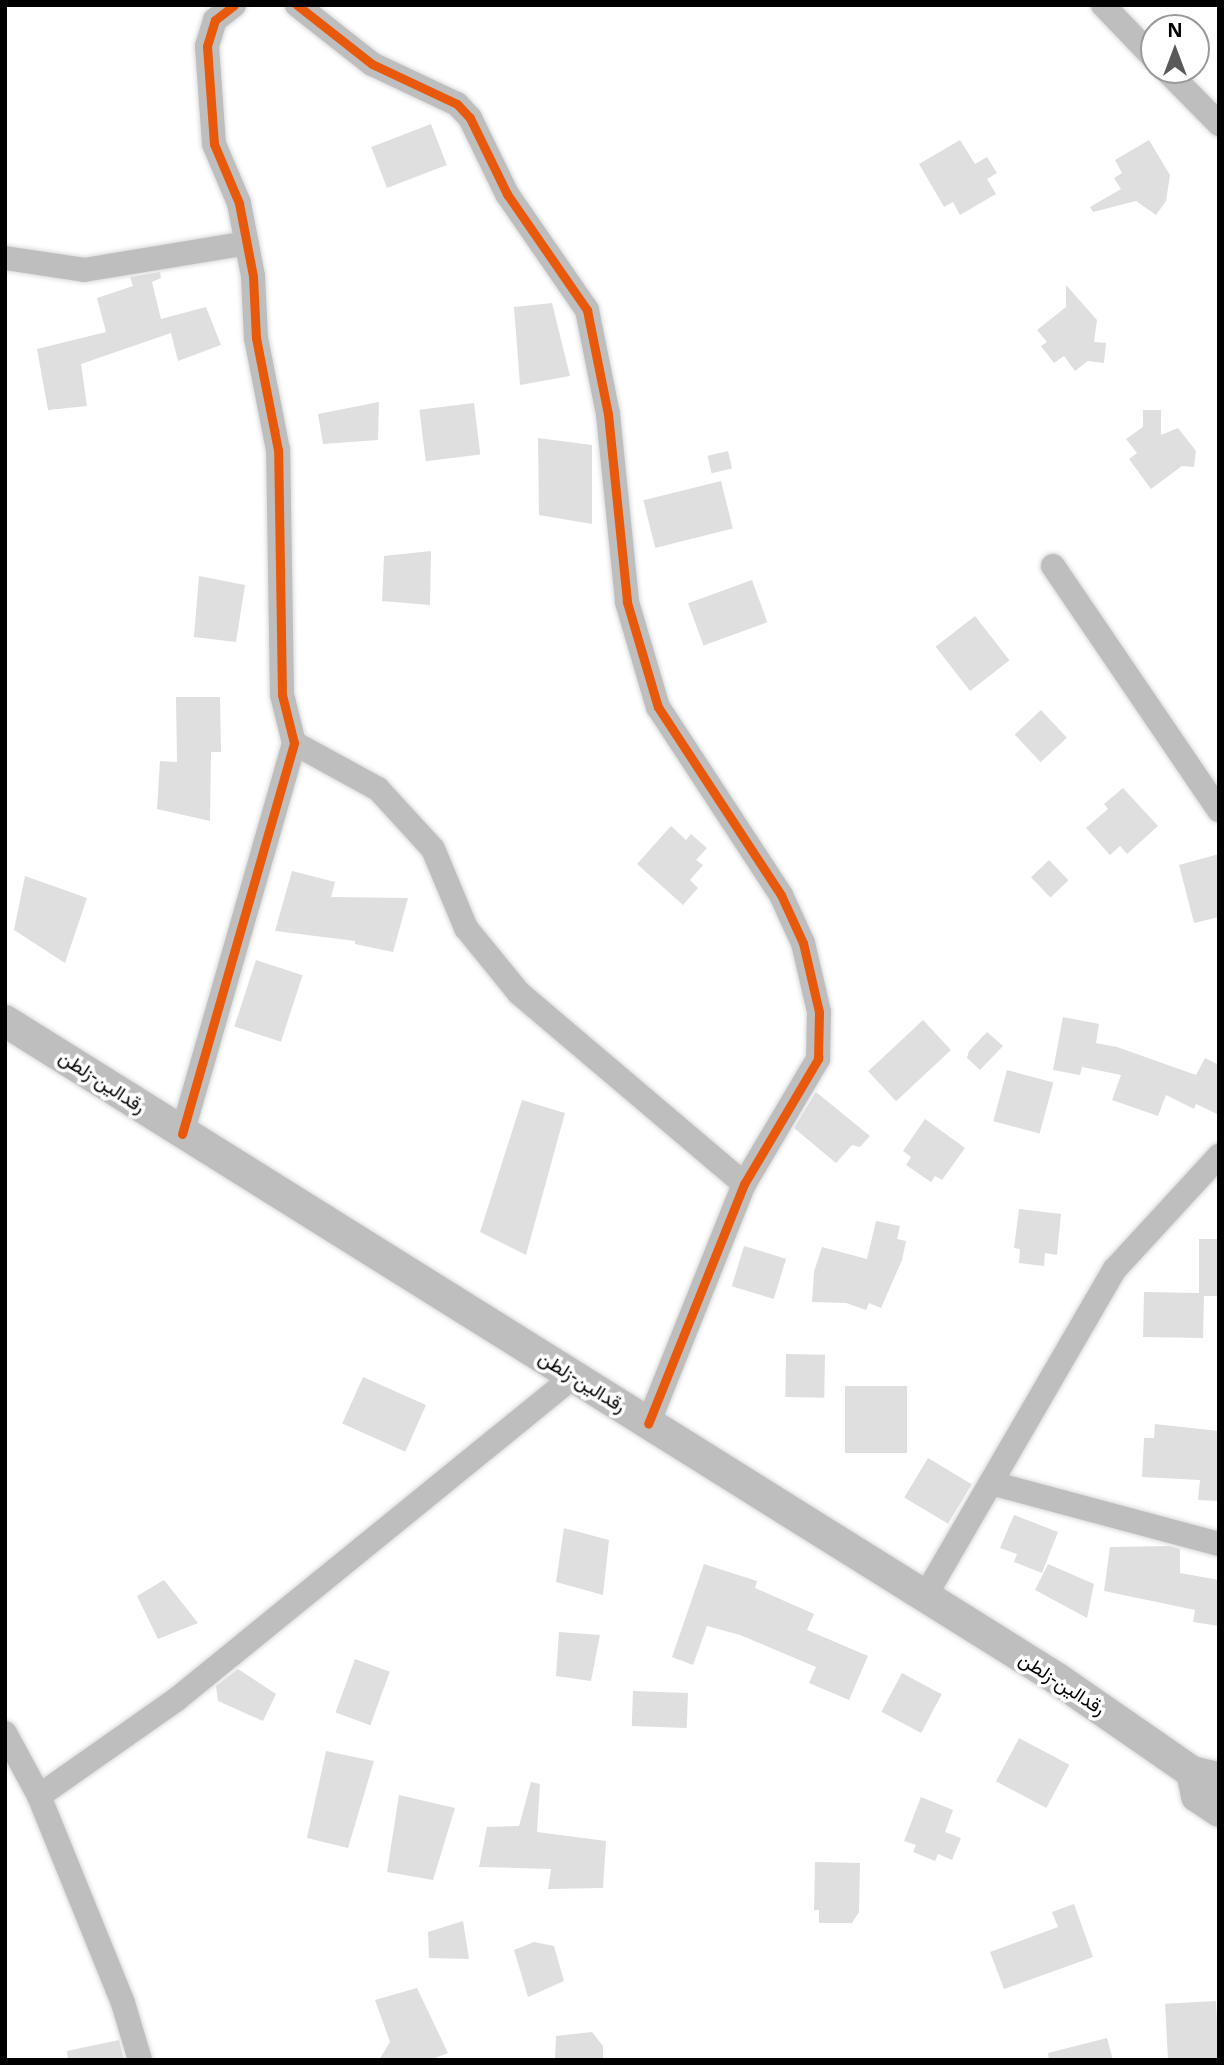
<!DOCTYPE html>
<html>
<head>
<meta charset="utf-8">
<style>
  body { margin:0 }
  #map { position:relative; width:1224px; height:2065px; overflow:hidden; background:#fff; font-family:"Noto Sans",Vazirmatn,sans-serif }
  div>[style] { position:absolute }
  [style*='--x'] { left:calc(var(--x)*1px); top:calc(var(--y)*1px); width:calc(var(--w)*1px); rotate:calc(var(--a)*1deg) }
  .building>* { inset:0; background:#dfdfdf; transform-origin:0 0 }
  .roads { filter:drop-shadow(0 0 2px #dbdbdb) drop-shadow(0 0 2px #dbdbdb) }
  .minor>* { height:24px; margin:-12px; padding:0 12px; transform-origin:12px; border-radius:12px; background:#bebebe }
  .major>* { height:32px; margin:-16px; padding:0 16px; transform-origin:16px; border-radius:16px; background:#bebebe }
  .cycleway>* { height:9px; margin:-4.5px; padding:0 4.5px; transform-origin:4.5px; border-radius:4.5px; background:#e8590c }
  span { translate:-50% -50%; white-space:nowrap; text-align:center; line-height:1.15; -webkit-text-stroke:7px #fff; paint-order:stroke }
  .street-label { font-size:19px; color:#000 }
  .frame { position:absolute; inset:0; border:7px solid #000; pointer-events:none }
  .north { position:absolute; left:1140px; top:14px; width:70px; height:70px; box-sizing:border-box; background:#fff; border:2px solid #999; border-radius:50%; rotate:0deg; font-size:19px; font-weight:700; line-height:28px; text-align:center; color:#000 }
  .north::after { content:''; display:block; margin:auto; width:24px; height:32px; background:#595959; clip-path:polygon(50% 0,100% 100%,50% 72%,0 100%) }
</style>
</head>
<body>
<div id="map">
  <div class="building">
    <div style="left:431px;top:124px;width:44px;height:64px;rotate:69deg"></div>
    <div style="clip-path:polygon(960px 140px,975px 164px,987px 157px,997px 173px,987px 179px,996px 194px,960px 215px,953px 202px,944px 207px,919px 164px)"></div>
    <div style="clip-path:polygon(1149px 140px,1170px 175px,1166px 201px,1156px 215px,1136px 201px,1093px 212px,1090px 207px,1121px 189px,1114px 178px,1122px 173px,1115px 160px)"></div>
    <div style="clip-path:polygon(160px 272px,161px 278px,152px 282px,161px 319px,206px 307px,221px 345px,178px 361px,171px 333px,81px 364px,87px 406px,48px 410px,37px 349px,106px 332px,97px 298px,133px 286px,130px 277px)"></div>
    <div style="clip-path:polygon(1066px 285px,1097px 320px,1094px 342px,1106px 343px,1104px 363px,1088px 361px,1075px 371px,1064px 356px,1054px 363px,1041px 346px,1047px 342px,1037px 330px,1066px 307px)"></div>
    <div style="clip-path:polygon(552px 303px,570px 376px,520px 385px,514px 307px)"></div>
    <div style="clip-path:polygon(379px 402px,378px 440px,323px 444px,318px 414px)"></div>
    <div style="left:474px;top:403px;width:52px;height:55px;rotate:83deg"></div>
    <div style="clip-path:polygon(1143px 410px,1161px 410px,1161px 435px,1178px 428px,1196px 451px,1194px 467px,1182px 466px,1151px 489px,1129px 459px,1137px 453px,1126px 439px,1143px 427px)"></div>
    <div style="clip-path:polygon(538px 438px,592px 445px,592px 524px,539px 515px)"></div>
    <div style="left:728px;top:451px;width:18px;height:21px;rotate:77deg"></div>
    <div style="left:721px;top:481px;width:49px;height:80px;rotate:76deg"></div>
    <div style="clip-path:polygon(431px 551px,430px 605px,382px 601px,384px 556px)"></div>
    <div style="clip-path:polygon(199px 576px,245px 585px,236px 642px,194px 637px)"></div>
    <div style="left:752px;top:580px;width:45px;height:68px;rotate:70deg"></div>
    <div style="left:975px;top:616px;width:56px;height:50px;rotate:52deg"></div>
    <div style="clip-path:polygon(176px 697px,220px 697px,221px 752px,211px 752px,210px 821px,157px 809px,160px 761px,177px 762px)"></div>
    <div style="left:1041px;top:710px;width:38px;height:36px;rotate:47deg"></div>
    <div style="clip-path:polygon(1123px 788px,1158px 826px,1127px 854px,1120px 846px,1110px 855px,1086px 828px,1108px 809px,1104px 804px)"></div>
    <div style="clip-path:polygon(671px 826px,686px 840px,691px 834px,707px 848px,696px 860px,703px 865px,690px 880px,698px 888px,683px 905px,637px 864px)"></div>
    <div style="clip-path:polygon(1219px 854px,1219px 917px,1194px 923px,1179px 865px)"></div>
    <div style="left:1049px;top:860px;width:28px;height:25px;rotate:46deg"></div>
    <div style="clip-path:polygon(292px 871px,335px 882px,331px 897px,408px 898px,393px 952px,355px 944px,355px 941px,275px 931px)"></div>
    <div style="clip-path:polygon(25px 876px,87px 898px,65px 963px,14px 930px)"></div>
    <div style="left:256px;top:960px;width:49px;height:70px;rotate:18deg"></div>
    <div style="clip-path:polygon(1063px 1017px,1099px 1024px,1096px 1043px,1117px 1047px,1196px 1075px,1205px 1058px,1219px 1065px,1219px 1115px,1196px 1104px,1194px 1109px,1166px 1095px,1158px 1116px,1112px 1100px,1121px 1075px,1082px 1067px,1080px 1075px,1053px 1070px)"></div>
    <div style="left:923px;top:1020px;width:41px;height:75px;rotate:47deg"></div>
    <div style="clip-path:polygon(987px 1032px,1003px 1046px,980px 1070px,967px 1058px,969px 1051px)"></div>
    <div style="left:1007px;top:1070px;width:48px;height:53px;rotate:15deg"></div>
    <div style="clip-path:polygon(816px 1092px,870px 1136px,860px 1147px,852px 1145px,836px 1163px,794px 1128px)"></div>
    <div style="clip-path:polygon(522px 1100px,565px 1113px,526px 1255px,480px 1232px)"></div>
    <div style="clip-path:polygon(925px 1119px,965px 1148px,942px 1180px,935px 1176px,931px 1182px,906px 1165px,911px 1157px,903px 1151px)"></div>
    <div style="clip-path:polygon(1019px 1209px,1061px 1214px,1057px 1255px,1045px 1253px,1044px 1266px,1019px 1263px,1020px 1249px,1014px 1248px)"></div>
    <div style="clip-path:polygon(876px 1221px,900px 1226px,897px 1239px,906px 1241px,902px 1260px,881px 1308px,869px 1303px,866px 1310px,846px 1303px,812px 1302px,814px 1272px,822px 1247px,867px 1259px)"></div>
    <div style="clip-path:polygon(1199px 1239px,1219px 1239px,1219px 1296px,1204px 1296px,1203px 1338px,1143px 1337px,1144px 1292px,1199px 1293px)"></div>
    <div style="left:744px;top:1246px;width:44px;height:42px;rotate:17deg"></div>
    <div style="left:786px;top:1354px;width:39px;height:43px;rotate:1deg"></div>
    <div style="left:363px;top:1377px;width:69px;height:51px;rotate:24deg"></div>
    <div style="left:845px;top:1386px;width:62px;height:67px"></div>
    <div style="clip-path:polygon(1155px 1424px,1219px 1431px,1219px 1501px,1198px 1500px,1200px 1480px,1142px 1477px,1144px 1438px,1154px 1438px)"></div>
    <div style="left:928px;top:1458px;width:51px;height:46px;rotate:31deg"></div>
    <div style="clip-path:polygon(1014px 1515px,1058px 1532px,1042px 1573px,1014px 1562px,1017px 1554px,1000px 1548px)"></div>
    <div style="clip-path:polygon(564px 1528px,609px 1540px,603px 1595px,556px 1582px)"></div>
    <div style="clip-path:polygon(1169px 1546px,1180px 1549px,1180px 1573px,1219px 1580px,1219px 1626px,1193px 1622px,1195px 1610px,1104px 1591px,1110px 1547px)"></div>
    <div style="clip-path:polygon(704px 1564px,757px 1581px,755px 1588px,814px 1614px,807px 1630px,868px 1656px,849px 1700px,809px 1683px,816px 1667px,740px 1635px,707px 1626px,693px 1665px,672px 1657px)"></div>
    <div style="clip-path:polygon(1048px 1564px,1094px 1584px,1087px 1618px,1035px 1590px)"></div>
    <div style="clip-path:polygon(164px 1580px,198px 1623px,158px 1639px,137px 1596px)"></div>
    <div style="clip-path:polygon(559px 1632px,600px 1635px,591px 1681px,556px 1676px)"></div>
    <div style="left:355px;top:1659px;width:37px;height:57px;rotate:20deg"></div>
    <div style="clip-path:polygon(238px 1669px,276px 1694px,263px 1721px,218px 1701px,216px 1686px)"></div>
    <div style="left:902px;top:1673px;width:45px;height:44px;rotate:28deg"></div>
    <div style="left:633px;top:1691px;width:55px;height:35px;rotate:2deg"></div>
    <div style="left:1019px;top:1738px;width:57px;height:49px;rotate:28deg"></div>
    <div style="clip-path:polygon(326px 1751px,374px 1761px,348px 1848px,307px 1838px)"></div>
    <div style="clip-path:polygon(531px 1782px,540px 1784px,537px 1832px,606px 1841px,603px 1888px,548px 1889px,551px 1869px,479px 1867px,487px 1827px,519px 1826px)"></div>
    <div style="clip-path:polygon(399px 1795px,455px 1808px,433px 1880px,387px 1872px)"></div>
    <div style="clip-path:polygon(921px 1797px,953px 1810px,945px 1832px,961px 1838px,952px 1860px,938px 1854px,935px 1861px,913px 1852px,916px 1845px,904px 1841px)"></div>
    <div style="clip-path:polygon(815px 1862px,860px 1863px,859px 1912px,852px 1923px,819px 1923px,819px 1910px,814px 1910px)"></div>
    <div style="clip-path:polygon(1074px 1904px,1093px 1957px,1004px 1989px,990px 1952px,1058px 1927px,1052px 1912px)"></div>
    <div style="clip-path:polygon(463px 1921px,469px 1959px,429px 1958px,428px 1932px)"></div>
    <div style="clip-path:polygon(534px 1942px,554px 1946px,564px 1981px,528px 1997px,514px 1950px)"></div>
    <div style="clip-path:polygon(417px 1988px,448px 2053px,430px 2060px,379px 2060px,390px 2042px,375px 2000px)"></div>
    <div style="left:1216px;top:2001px;width:59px;height:51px;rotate:87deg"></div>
    <div style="clip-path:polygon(592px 2032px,603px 2046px,603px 2060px,555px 2060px,556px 2036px)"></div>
    <div style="clip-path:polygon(1107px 2038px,1113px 2060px,1049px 2060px,1048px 2053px)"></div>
    <div style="clip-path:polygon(119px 2040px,124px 2060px,68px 2060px,67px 2051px)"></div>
  </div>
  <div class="roads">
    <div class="minor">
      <div style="--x:297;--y:5;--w:95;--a:38.2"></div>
      <div style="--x:372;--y:64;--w:94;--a:25.2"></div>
      <div style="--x:457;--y:104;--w:19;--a:47"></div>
      <div style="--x:470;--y:118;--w:85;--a:64"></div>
      <div style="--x:507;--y:194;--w:141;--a:55.4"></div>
      <div style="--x:587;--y:310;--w:106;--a:78.6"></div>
      <div style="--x:608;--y:414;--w:189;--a:84.2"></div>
      <div style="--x:627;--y:602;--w:109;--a:73.6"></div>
      <div style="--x:658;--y:707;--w:225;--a:56.8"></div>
      <div style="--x:781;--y:895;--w:53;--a:65.4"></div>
      <div style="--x:803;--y:943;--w:71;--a:76.9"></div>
      <div style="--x:819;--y:1012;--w:47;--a:91.2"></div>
      <div style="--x:818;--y:1059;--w:145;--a:120.6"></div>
      <div style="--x:744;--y:1184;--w:258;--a:111.8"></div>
      <div style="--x:1103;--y:5;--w:74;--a:46.1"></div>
      <div style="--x:1166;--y:70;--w:76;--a:45.5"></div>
      <div style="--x:5;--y:258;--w:80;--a:8.6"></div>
      <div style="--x:84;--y:270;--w:165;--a:-9.4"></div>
      <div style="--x:1053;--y:566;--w:295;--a:55.8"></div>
      <div style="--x:294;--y:743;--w:96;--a:28.7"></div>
      <div style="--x:378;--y:789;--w:81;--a:47.5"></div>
      <div style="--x:433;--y:849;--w:86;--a:67.3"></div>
      <div style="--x:466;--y:928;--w:84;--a:50.8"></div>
      <div style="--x:519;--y:993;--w:295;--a:40.3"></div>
      <div style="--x:182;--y:1134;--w:407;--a:-74"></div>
      <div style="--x:294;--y:743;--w:49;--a:-104"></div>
      <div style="--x:282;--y:695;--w:245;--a:-90.9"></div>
      <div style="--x:278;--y:450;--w:114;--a:-101.1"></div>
      <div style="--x:256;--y:338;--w:62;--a:-92.8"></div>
      <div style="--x:253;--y:276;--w:74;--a:-100.9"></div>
      <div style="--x:239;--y:203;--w:64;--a:-113"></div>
      <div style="--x:214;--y:144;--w:98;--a:-94.1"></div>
      <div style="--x:207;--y:46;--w:27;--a:-73"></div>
      <div style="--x:215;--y:20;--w:24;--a:-38"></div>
      <div style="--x:991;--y:1483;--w:236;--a:15"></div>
      <div style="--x:924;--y:1598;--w:380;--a:-59.9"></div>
      <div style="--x:1115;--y:1269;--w:154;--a:-47.4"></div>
      <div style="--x:5;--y:1733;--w:72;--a:61.6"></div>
      <div style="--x:39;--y:1796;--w:223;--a:67.9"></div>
      <div style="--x:123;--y:2003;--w:59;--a:73.4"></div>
      <div style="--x:39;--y:1796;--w:169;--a:-35.1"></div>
      <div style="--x:177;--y:1699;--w:510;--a:-39.12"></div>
    </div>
    <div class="major">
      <div style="--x:5;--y:1021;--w:1239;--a:32.01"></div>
      <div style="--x:1056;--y:1678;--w:165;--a:34.7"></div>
      <div style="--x:1192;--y:1772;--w:28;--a:13"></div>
      <div style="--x:1192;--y:1772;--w:25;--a:78"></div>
      <div style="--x:1197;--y:1796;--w:27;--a:34"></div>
    </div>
  </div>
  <div class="cycleway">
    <div style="--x:297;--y:5;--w:95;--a:38.2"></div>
    <div style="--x:372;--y:64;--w:94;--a:25.2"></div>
    <div style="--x:457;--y:104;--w:19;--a:47"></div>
    <div style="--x:470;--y:118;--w:85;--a:64"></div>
    <div style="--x:507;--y:194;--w:141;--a:55.4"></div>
    <div style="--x:587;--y:310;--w:106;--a:78.6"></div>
    <div style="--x:608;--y:414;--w:189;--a:84.2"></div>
    <div style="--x:627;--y:602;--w:109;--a:73.6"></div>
    <div style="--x:658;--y:707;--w:225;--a:56.8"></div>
    <div style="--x:781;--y:895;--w:53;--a:65.4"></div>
    <div style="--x:803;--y:943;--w:71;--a:76.9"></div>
    <div style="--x:819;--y:1012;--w:47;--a:91.2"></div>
    <div style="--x:818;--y:1059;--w:145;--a:120.6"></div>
    <div style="--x:744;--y:1184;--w:258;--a:111.8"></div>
    <div style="--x:182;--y:1134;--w:407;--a:-74"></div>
    <div style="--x:294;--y:743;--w:49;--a:-104"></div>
    <div style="--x:282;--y:695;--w:245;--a:-90.9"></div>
    <div style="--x:278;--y:450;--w:114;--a:-101.1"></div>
    <div style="--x:256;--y:338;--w:62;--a:-92.8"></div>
    <div style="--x:253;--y:276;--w:74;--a:-100.9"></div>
    <div style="--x:239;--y:203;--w:64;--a:-113"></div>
    <div style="--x:214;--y:144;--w:98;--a:-94.1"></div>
    <div style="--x:207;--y:46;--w:27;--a:-73"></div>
    <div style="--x:215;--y:20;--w:24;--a:-38"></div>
  </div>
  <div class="street-label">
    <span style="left:102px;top:1082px;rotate:33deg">رقدالين-زلطن</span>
    <span style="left:582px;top:1382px;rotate:32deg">رقدالين-زلطن</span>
    <span style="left:1062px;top:1684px;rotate:33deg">رقدالين-زلطن</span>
  </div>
  <div class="frame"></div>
  <div class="north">N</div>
</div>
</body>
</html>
